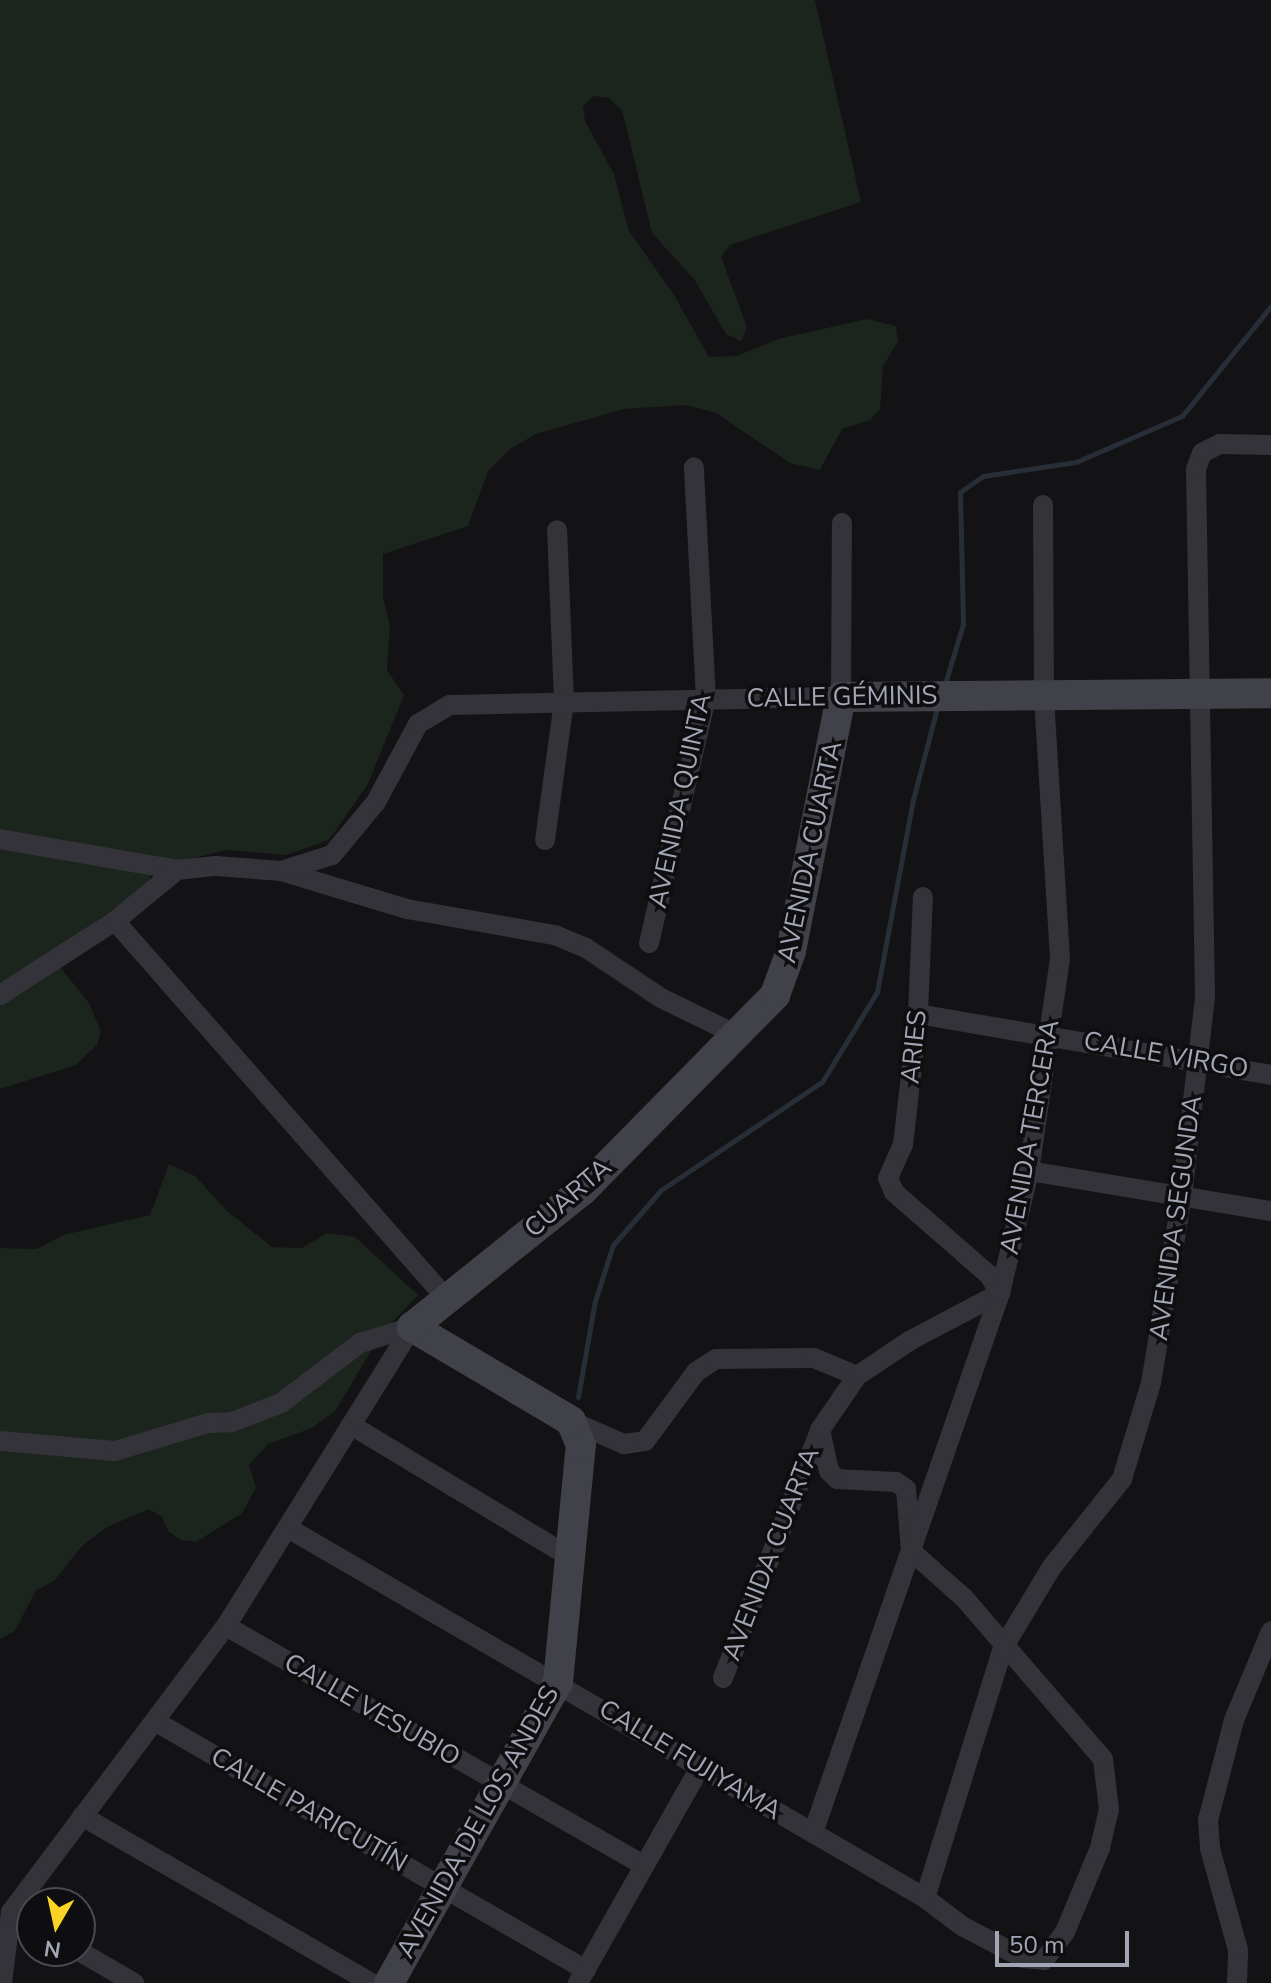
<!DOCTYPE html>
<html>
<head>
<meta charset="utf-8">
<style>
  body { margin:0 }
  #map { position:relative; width:1271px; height:1983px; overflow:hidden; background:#131214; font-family:"Nunito Sans",sans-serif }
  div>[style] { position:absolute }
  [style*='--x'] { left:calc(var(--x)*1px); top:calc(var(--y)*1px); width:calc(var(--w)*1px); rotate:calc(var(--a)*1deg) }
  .green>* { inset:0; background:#1c241e }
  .stream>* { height:5px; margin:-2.5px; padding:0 2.5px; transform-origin:2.5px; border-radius:2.5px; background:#282e38 }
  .street>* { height:20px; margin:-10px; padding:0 10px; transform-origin:10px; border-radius:10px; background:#333339 }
  .secondary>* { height:30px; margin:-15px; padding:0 15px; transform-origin:15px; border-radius:15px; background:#414249 }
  span { translate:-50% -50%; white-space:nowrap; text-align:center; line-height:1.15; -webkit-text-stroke:7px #0e0d0f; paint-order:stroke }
  .street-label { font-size:26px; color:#a3a6b5 }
  .north { position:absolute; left:16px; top:1887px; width:80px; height:80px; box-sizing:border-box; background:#0e0d0f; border:2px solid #4a4a51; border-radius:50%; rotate:189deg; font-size:22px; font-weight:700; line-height:32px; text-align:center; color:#a3a6b5 }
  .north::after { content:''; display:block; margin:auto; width:28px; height:36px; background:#f9d425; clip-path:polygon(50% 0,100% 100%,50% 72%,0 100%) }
  .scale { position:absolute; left:995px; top:1931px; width:134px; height:36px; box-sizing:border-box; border:4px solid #a3a6b5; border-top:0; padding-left:10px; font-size:24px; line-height:28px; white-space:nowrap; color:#a3a6b5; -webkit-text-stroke:6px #0e0d0f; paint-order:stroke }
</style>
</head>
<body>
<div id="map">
  <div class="green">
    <div style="clip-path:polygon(0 0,815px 0,861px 202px,730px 245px,721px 257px,747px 327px,741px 341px,726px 334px,694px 279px,652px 233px,622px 110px,609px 98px,593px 96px,583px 107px,585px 121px,614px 174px,629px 231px,674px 295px,709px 357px,737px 356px,778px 339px,867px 319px,896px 326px,898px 341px,883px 366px,880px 409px,870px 420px,842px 429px,820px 470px,790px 463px,716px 413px,686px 405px,624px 409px,536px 434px,510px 449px,488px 471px,468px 526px,383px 554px,383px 596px,390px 626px,387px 670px,404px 695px,368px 784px,329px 840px,286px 855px,226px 850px,181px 861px,150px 859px,150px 885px,49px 953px,89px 1003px,101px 1031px,97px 1045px,76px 1065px,0 1089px)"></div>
    <div style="clip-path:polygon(169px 1164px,195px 1176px,226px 1210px,272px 1247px,302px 1248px,327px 1233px,355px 1237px,418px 1295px,381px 1334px,336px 1410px,312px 1428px,268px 1444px,249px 1465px,256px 1488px,242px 1513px,196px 1542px,181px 1540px,168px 1531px,162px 1517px,149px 1509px,107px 1527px,82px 1546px,54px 1581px,36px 1590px,15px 1631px,0 1639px,0 1248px,37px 1249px,63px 1235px,150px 1215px)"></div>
  </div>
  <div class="stream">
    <div style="--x:944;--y:687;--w:66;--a:-73.2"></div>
    <div style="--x:963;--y:624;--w:132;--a:-91.3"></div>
    <div style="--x:960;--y:492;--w:28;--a:-35"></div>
    <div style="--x:983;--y:476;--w:94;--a:-8.6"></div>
    <div style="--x:1076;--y:462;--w:116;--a:-23.5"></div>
    <div style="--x:1182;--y:416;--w:141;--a:-51"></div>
    <div style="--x:578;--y:1397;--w:97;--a:-80"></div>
    <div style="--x:595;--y:1301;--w:59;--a:-72.2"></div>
    <div style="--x:613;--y:1245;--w:73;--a:-48.9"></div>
    <div style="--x:661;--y:1190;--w:194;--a:-33.9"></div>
    <div style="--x:822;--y:1082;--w:105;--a:-58.6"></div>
    <div style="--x:877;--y:992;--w:195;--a:-79.4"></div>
    <div style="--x:913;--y:800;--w:95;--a:-75.4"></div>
  </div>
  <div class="street">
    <div style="--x:0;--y:839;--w:180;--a:9.9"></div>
    <div style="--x:177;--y:870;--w:39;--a:-6"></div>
    <div style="--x:216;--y:866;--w:65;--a:4.4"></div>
    <div style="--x:281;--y:871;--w:132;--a:16.8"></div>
    <div style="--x:407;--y:909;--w:150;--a:10"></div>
    <div style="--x:555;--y:935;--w:34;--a:23"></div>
    <div style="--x:586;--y:948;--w:90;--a:33.7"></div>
    <div style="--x:661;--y:998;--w:85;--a:26"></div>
    <div style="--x:545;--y:840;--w:139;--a:-82.2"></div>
    <div style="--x:564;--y:702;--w:172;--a:-92.3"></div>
    <div style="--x:281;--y:871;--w:53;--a:-17.4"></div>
    <div style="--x:332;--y:855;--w:69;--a:-50.3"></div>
    <div style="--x:376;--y:802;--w:89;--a:-61.7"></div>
    <div style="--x:418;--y:724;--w:37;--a:-31"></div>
    <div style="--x:450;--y:705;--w:391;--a:-1.2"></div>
    <div style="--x:841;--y:697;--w:174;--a:-89.7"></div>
    <div style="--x:115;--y:921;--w:502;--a:48.72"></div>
    <div style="--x:649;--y:943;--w:251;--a:-76.9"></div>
    <div style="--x:706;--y:699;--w:232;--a:-93"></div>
    <div style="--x:0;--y:995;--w:137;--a:-32.8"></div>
    <div style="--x:115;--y:921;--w:80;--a:-39.4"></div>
    <div style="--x:918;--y:1014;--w:358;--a:9.8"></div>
    <div style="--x:1029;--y:1171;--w:245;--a:9.4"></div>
    <div style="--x:571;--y:1421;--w:58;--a:23.5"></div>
    <div style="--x:624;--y:1444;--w:21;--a:-8"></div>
    <div style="--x:645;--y:1441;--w:86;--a:-53.5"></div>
    <div style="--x:696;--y:1372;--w:24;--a:-33"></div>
    <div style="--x:716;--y:1359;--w:98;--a:-0.6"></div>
    <div style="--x:814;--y:1358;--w:47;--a:22.7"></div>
    <div style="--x:351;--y:1425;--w:259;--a:31.1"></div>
    <div style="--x:0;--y:1441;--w:115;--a:5"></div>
    <div style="--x:115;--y:1451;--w:97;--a:-16.8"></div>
    <div style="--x:208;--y:1423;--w:24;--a:-2"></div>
    <div style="--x:232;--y:1422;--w:53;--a:-21.2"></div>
    <div style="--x:281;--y:1403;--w:99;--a:-37.2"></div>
    <div style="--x:360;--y:1343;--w:54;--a:-17.1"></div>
    <div style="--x:288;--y:1528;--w:737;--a:30.15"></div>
    <div style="--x:925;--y:1898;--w:46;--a:37.1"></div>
    <div style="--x:962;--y:1926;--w:69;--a:27.7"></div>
    <div style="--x:1023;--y:1958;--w:21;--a:5"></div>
    <div style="--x:1044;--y:1960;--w:35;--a:-53"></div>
    <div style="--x:1065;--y:1932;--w:91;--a:-67.4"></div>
    <div style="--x:1100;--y:1848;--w:39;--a:-77"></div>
    <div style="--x:1109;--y:1810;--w:51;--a:-96.7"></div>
    <div style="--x:1103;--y:1759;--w:213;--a:-130.8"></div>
    <div style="--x:964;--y:1598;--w:71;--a:-138.4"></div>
    <div style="--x:911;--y:1551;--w:62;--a:-94.6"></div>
    <div style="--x:906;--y:1489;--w:12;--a:-145"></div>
    <div style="--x:896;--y:1482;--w:59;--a:-177.1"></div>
    <div style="--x:837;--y:1479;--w:11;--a:-135"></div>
    <div style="--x:829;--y:1471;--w:42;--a:-102.4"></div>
    <div style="--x:226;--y:1626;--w:481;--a:29.8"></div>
    <div style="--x:723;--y:1678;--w:266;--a:-68.6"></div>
    <div style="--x:820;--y:1430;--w:65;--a:-55.6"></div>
    <div style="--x:857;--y:1376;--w:65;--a:-33.7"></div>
    <div style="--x:911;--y:1340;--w:101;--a:-27.8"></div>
    <div style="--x:1000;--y:1293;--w:21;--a:-121"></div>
    <div style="--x:989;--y:1275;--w:126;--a:-138.9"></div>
    <div style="--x:894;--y:1192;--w:15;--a:-113"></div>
    <div style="--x:888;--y:1178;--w:36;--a:-66"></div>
    <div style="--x:903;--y:1145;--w:132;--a:-83.5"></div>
    <div style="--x:918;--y:1014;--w:117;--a:-87.6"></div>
    <div style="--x:158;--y:1723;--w:494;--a:30"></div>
    <div style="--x:82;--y:1816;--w:334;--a:30"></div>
    <div style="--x:813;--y:1833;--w:571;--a:-70.9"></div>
    <div style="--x:1000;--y:1293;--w:125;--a:-76.6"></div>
    <div style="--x:1029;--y:1171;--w:214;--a:-81.7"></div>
    <div style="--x:1060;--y:959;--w:263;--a:-93.5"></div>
    <div style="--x:1044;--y:696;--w:191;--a:-90.3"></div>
    <div style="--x:925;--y:1898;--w:262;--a:-72.7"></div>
    <div style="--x:1003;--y:1648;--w:93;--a:-59"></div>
    <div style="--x:1051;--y:1568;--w:114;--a:-51.4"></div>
    <div style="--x:1122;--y:1479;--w:100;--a:-73.2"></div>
    <div style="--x:1151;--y:1383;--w:190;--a:-80.6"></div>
    <div style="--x:1182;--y:1196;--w:201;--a:-83.4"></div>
    <div style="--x:1205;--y:996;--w:527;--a:-90.98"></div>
    <div style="--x:1196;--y:469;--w:17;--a:-69"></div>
    <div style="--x:1202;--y:453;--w:20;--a:-27"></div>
    <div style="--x:1220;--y:444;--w:51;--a:1.1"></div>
    <div style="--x:11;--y:1912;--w:24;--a:30"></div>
    <div style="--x:79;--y:1951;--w:64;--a:30.2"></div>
    <div style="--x:2;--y:1983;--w:72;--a:-82.8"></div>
    <div style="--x:11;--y:1912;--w:358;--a:-53.1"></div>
    <div style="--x:226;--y:1626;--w:352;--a:-58.1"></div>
    <div style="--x:578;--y:1983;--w:249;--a:-60.5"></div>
    <div style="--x:1237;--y:1983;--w:33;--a:-88"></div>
    <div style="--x:1238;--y:1950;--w:106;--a:-105.4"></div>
    <div style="--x:1210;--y:1848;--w:28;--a:-94"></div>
    <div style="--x:1208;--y:1820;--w:103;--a:-75.4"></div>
    <div style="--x:1234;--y:1720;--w:96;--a:-67.4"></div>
  </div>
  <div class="secondary">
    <div style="--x:389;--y:1983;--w:345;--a:-60.7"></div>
    <div style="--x:558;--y:1682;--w:238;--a:-84.5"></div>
    <div style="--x:581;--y:1445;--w:26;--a:-113"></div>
    <div style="--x:571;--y:1421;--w:185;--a:-149.4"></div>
    <div style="--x:412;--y:1327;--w:219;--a:-38.7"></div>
    <div style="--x:583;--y:1190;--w:274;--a:-45.4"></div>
    <div style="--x:775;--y:995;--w:47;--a:-70"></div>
    <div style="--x:791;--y:951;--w:259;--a:-78.9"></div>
    <div style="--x:841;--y:697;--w:430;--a:-0.5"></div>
  </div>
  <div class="street-label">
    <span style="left:842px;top:697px;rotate:-1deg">CALLE GÉMINIS</span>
    <span style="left:680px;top:801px;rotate:-78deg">AVENIDA QUINTA</span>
    <span style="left:810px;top:852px;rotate:-78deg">AVENIDA CUARTA</span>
    <span style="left:914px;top:1047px;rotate:-84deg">ARIES</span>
    <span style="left:1166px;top:1055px;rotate:10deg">CALLE VIRGO</span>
    <span style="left:1030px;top:1137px;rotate:-80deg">AVENIDA TERCERA</span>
    <span style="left:568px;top:1198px;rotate:-41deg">CUARTA</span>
    <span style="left:1176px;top:1218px;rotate:-82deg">AVENIDA SEGUNDA</span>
    <span style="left:771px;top:1554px;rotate:-69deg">AVENIDA CUARTA</span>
    <span style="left:372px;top:1710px;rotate:30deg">CALLE VESUBIO</span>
    <span style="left:690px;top:1760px;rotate:31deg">CALLE FUJIYAMA</span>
    <span style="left:309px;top:1810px;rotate:30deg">CALLE PARICUTÍN</span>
    <span style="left:478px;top:1822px;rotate:-61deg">AVENIDA DE LOS ANDES</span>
  </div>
  <div class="north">N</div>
  <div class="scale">50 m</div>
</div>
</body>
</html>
